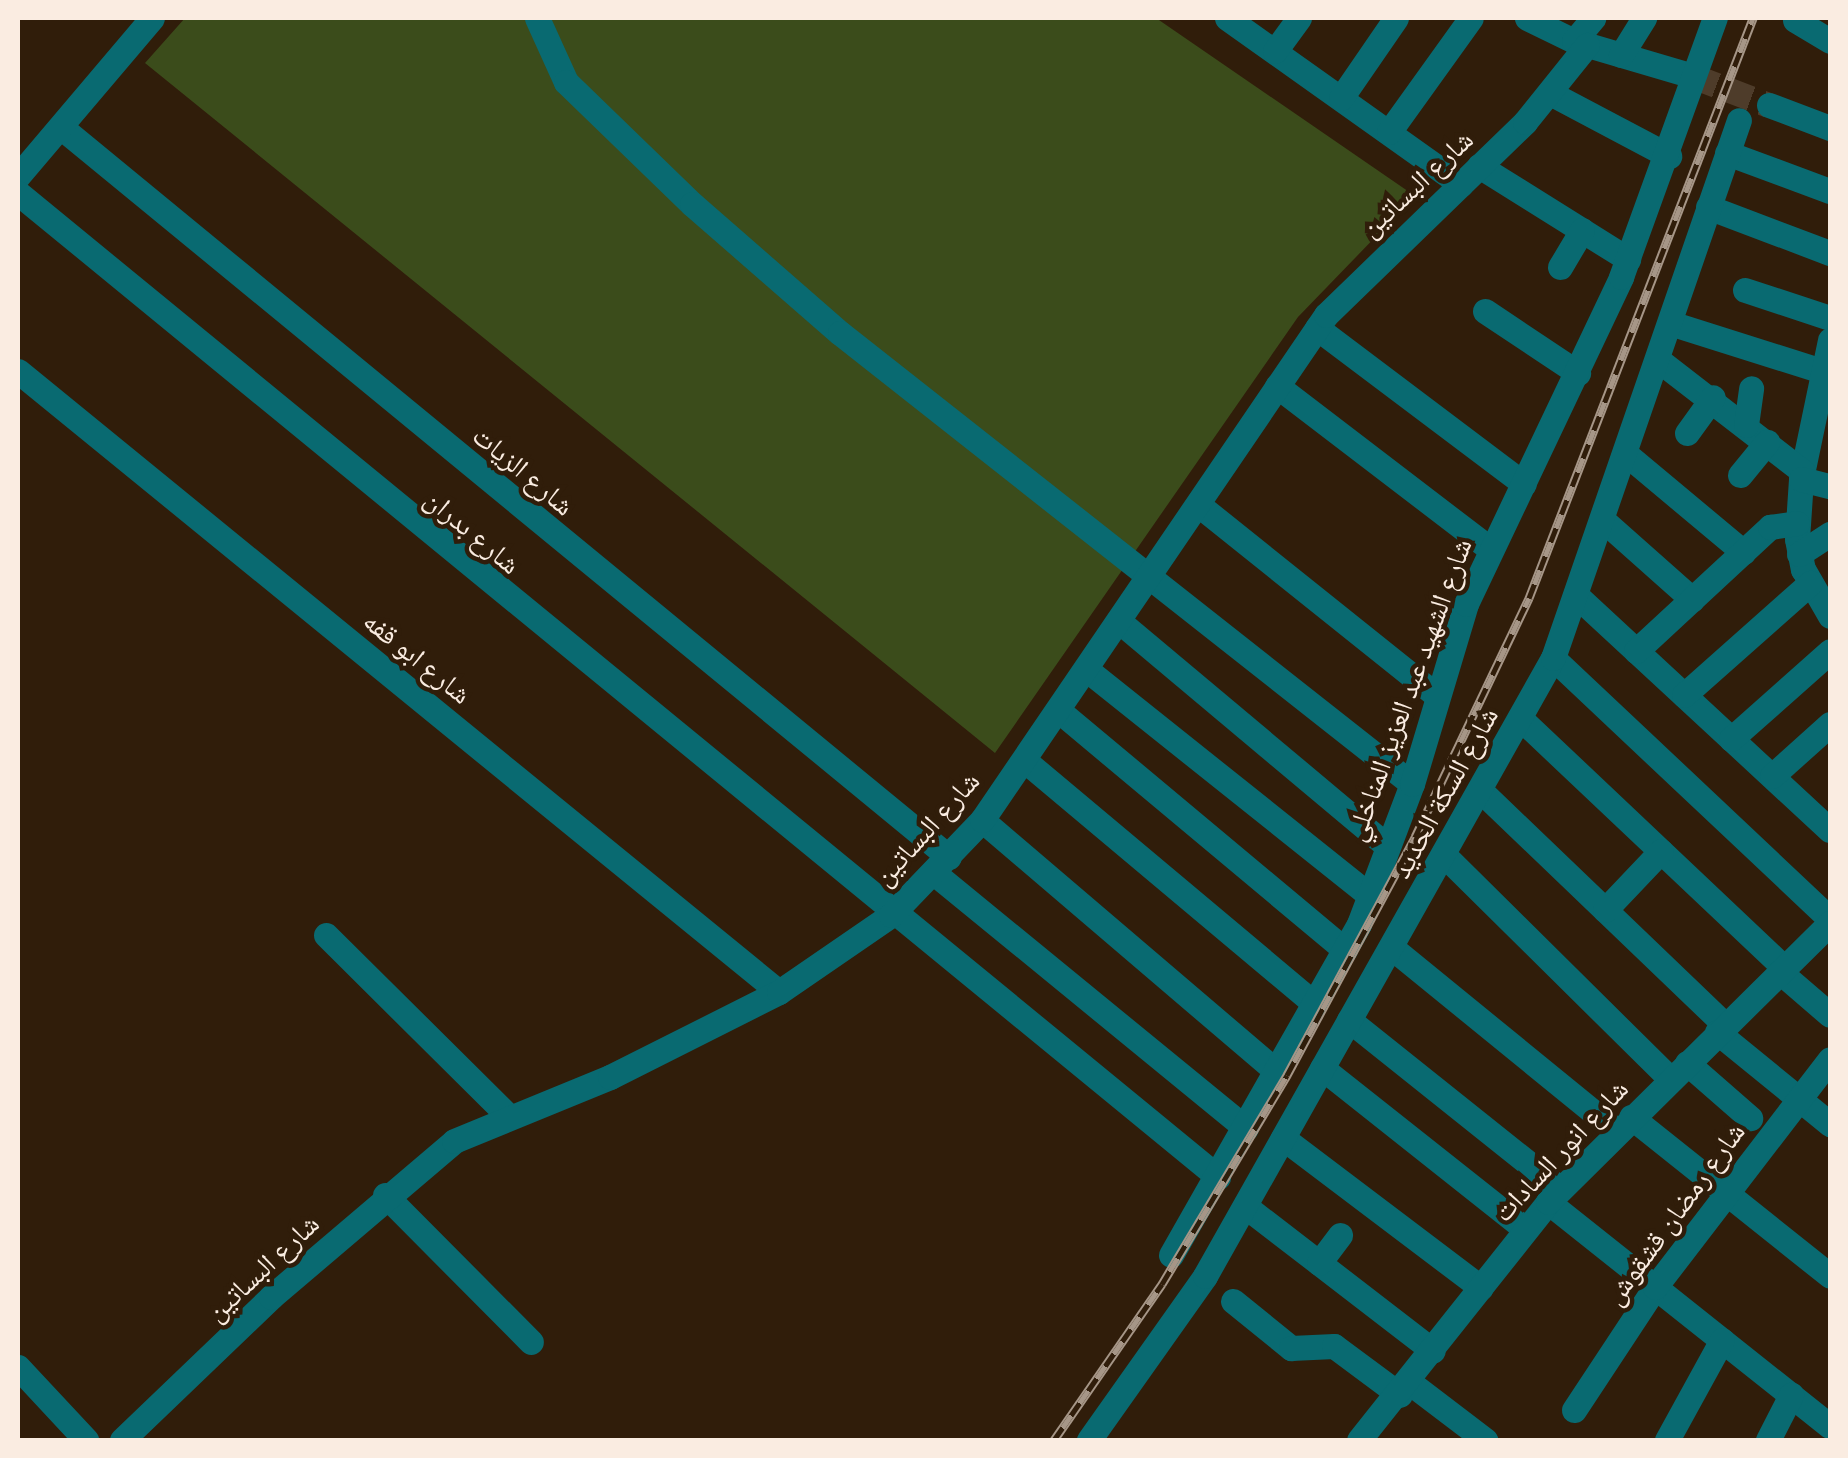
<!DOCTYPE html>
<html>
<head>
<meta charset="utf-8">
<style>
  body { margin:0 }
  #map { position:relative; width:1848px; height:1458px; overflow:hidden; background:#301d0a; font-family:"Roboto Condensed","Noto Naskh Arabic",sans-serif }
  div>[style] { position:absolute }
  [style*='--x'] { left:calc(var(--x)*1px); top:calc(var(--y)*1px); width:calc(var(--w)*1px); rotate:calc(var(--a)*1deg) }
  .green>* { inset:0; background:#3b4c1b }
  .minor-tunnel>* { height:25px; margin-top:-12.5px; transform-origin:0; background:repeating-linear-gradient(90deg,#4e3c2a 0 25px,transparent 0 37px) }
  .minor>* { height:25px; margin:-12.5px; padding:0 12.5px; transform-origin:12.5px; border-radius:12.5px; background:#096a71 }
  .rail>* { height:9px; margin-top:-4.5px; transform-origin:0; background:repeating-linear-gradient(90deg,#301d0a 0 15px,#a69687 0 30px); box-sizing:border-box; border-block:2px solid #a69687 }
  span { translate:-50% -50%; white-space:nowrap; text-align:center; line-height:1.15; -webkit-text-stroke:9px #301d0a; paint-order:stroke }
  .street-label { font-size:28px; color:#faece1 }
  .frame { position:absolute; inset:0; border:20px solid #faece1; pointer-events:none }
</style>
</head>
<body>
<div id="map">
  <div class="green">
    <div style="clip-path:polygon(185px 18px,1156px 18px,1415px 196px,1298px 317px,995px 753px,145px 63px)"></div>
  </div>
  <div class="minor-tunnel">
    <div style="--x:1693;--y:76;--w:81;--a:20.9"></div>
  </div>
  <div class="minor">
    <div style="--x:537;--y:18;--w:70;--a:65.6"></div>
    <div style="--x:566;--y:82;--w:175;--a:44.1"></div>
    <div style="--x:692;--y:204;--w:196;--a:41.1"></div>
    <div style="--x:840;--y:333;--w:728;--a:38.25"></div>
    <div style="--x:1227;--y:18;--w:287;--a:35.4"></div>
    <div style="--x:1527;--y:18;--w:52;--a:26.1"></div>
    <div style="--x:1574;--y:41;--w:124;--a:16.4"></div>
    <div style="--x:1795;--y:20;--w:41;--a:31"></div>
    <div style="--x:1574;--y:41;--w:30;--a:-50"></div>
    <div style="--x:1275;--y:51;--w:41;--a:-54"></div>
    <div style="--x:1621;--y:55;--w:44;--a:-58.1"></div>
    <div style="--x:1550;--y:93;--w:135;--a:27.9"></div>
    <div style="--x:1341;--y:98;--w:97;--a:-55.5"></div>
    <div style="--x:1769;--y:105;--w:65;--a:20.7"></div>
    <div style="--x:62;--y:128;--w:1148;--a:39.42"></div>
    <div style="--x:1389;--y:132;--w:140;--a:-54.3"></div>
    <div style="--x:1727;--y:153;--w:110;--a:20.3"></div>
    <div style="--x:1479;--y:166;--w:176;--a:32"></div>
    <div style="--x:18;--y:176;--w:207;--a:-49.7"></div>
    <div style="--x:18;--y:193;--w:1552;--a:39.35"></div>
    <div style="--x:1708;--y:207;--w:130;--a:20.7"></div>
    <div style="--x:1560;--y:267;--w:43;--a:-59.3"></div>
    <div style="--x:1745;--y:290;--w:89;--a:18.2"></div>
    <div style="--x:1485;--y:311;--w:112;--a:33.7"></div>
    <div style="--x:1670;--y:323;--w:159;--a:17.5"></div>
    <div style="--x:1317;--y:328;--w:259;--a:37"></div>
    <div style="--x:1830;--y:340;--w:142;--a:101.8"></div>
    <div style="--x:1801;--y:479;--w:60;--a:93.8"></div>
    <div style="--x:1797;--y:539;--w:31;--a:79"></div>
    <div style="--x:1803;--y:569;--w:54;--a:60.1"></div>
    <div style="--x:1657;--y:359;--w:185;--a:37.7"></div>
    <div style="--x:18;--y:371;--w:982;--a:39.22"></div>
    <div style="--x:1277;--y:386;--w:268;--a:37.4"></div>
    <div style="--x:1746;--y:425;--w:37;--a:-82"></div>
    <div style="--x:1687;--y:433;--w:44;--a:-54.2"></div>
    <div style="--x:1626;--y:454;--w:153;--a:39.9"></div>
    <div style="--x:1740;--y:475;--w:43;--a:-50.7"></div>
    <div style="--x:1801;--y:479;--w:30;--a:14"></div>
    <div style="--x:1200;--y:506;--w:302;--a:38.7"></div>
    <div style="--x:1604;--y:521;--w:118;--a:41.6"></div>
    <div style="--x:1799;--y:554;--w:37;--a:-33"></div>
    <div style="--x:1578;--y:597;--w:343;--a:42.8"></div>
    <div style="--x:1120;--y:622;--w:347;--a:40"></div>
    <div style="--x:1636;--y:651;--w:183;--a:-42.8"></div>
    <div style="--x:1770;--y:527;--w:27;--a:-8"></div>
    <div style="--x:1553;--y:658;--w:381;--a:43.3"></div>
    <div style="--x:1086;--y:669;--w:361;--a:38.6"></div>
    <div style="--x:1684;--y:695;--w:169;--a:-41.6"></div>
    <div style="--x:1058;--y:710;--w:374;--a:39.9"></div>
    <div style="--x:1521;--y:719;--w:362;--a:43.4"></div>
    <div style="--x:1731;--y:739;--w:132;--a:-41.6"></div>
    <div style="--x:1024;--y:760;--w:380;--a:40"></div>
    <div style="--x:1772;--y:776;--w:78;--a:-41.9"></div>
    <div style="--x:1482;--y:792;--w:337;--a:43.8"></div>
    <div style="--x:982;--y:820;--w:387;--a:40.5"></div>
    <div style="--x:1445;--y:856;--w:317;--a:44.7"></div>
    <div style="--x:934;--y:873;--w:403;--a:39.3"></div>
    <div style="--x:1605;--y:910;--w:81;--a:-46.5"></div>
    <div style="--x:326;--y:935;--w:255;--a:44.8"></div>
    <div style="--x:1391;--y:947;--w:291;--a:39.2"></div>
    <div style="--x:1780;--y:972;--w:66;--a:40.7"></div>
    <div style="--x:1349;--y:1020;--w:271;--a:38.6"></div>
    <div style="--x:1717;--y:1032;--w:146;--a:39.2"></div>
    <div style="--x:1687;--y:1063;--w:84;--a:41.1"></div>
    <div style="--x:1322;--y:1068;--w:259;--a:38.4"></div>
    <div style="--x:1631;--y:1117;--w:255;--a:38.6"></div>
    <div style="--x:1283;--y:1138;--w:248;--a:37.1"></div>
    <div style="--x:385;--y:1195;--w:207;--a:45.2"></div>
    <div style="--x:1548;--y:1202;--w:360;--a:38.5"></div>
    <div style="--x:1245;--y:1206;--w:237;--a:37.6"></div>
    <div style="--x:1171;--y:1255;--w:381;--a:-60.4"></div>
    <div style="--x:1359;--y:924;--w:150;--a:-69.3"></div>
    <div style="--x:1412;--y:784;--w:188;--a:-73.3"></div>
    <div style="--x:1466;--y:604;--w:362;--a:-64.6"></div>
    <div style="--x:1621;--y:277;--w:276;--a:-70.1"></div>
    <div style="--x:1319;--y:1263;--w:35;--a:-53"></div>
    <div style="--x:1233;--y:1301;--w:75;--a:39"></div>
    <div style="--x:1291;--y:1348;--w:43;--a:-2.7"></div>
    <div style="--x:1334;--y:1346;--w:82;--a:36.6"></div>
    <div style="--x:18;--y:1367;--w:100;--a:47"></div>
    <div style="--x:1409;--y:1382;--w:96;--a:37.3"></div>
    <div style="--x:1574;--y:1410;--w:147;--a:-56.6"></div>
    <div style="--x:1655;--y:1287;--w:287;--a:-52.5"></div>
    <div style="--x:122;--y:1440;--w:207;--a:-43.8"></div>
    <div style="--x:271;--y:1297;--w:240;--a:-40.4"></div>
    <div style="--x:454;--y:1141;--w:169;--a:-22.3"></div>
    <div style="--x:610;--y:1077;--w:189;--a:-26.7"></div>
    <div style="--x:779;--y:992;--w:136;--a:-34.5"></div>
    <div style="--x:891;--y:915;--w:132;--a:-46.2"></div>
    <div style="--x:982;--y:820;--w:611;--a:-55.74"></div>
    <div style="--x:1326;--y:315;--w:277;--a:-44.1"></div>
    <div style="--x:1525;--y:122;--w:99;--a:-51.2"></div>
    <div style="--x:1089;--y:1440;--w:201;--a:-54.7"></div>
    <div style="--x:1205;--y:1276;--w:709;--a:-60.62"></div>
    <div style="--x:1553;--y:658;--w:569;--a:-70.93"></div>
    <div style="--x:1359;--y:1440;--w:304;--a:-51.5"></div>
    <div style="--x:1548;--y:1202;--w:397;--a:-44.7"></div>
    <div style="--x:1667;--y:1440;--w:114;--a:-61.2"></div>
    <div style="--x:1768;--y:1440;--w:51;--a:-62.9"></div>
  </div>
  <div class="rail">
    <div style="--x:1054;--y:1440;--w:190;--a:-55.3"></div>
    <div style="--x:1162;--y:1284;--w:244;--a:-59.1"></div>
    <div style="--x:1287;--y:1075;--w:270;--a:-61.7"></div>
    <div style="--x:1415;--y:837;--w:265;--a:-64.5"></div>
    <div style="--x:1529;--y:598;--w:622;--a:-68.88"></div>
  </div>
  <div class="street-label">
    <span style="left:1417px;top:184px;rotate:-43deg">شارع البساتين</span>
    <span style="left:523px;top:471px;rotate:40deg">شارع الزيات</span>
    <span style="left:472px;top:532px;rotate:40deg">شارع بدران</span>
    <span style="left:417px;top:658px;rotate:39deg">شارع ابو قفه</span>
    <span style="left:1409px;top:690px;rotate:-70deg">شارع الشهيد عبد العزيز المناخلي</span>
    <span style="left:1445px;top:793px;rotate:-61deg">شارع السكة الحديد</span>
    <span style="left:927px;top:829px;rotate:-48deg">شارع البساتين</span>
    <span style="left:1561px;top:1151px;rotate:-47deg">شارع انور السادات</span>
    <span style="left:1675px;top:1214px;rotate:-54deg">شارع رمضان قشقوش</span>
    <span style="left:263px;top:1268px;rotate:-43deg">شارع البساتين</span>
  </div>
  <div class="frame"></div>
</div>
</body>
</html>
